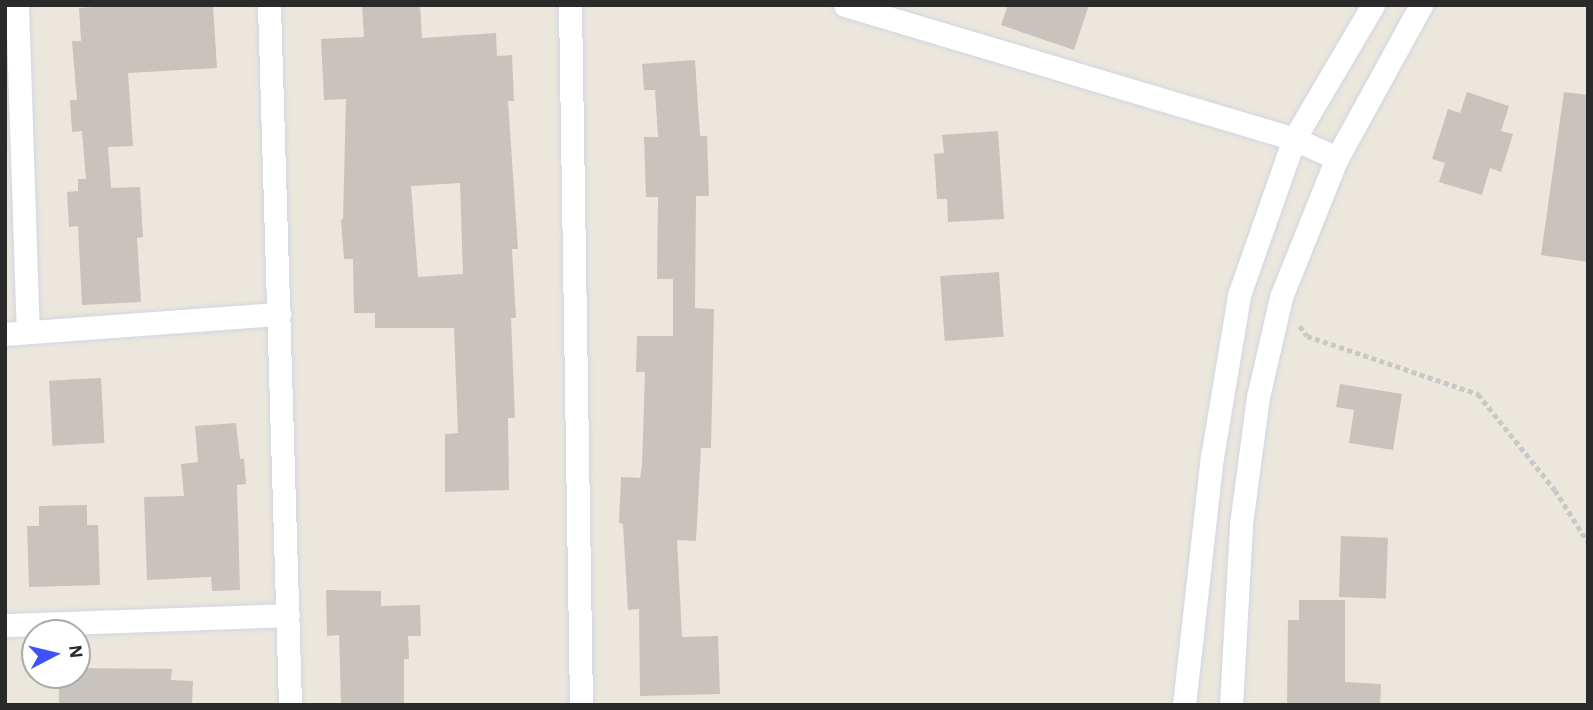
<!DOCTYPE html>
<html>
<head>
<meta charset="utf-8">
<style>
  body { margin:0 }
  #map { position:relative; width:1593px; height:710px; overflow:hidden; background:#ece7dc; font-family:"Alegreya Sans",sans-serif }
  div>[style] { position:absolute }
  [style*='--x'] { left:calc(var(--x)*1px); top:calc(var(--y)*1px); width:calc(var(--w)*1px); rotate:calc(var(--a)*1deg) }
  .building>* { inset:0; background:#c8c3bc; transform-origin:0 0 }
  .path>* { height:4.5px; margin-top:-2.25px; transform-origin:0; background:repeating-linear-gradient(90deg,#c8c8c8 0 5px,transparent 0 8.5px) }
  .roads { filter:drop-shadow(0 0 2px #d2d4e3) drop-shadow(0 0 2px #d2d4e3) }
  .street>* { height:23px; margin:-11.5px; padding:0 11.5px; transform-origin:11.5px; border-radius:11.5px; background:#fff }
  span { translate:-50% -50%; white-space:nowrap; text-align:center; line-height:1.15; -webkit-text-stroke:5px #fff; paint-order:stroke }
  .frame { position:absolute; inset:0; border:7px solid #2a2a2a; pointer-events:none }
  .north { position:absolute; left:21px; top:619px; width:70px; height:70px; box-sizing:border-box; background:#fff; border:2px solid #aaa; border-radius:50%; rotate:83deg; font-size:19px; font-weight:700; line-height:28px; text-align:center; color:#2a2a2a }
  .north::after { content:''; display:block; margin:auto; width:24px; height:32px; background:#3e53f7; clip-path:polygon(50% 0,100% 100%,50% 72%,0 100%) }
</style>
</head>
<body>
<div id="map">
  <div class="building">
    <div style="clip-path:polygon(121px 5px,213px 5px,217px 68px,128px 73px,133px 146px,108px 147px,111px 188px,140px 187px,143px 237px,137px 238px,141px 302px,82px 305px,78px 226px,69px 227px,67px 192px,78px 191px,78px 179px,86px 179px,82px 131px,72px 132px,70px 100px,77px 100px,72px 41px,81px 41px,79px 8px)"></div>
    <div style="clip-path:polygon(evenodd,362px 5px,420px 5px,422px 38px,496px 33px,497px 56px,512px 55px,514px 101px,508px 101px,518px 249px,512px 249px,516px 318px,511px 318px,515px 418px,508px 418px,509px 490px,445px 492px,445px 434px,458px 433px,454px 328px,375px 328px,375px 313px,354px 313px,353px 259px,344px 259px,341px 220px,343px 219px,346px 99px,324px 100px,321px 39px,364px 37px,362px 5px,460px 183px,463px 274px,418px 277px,411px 186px,460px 183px)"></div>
    <div style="clip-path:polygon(1008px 5px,1089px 5px,1074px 50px,1001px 25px)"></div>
    <div style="clip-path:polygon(695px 60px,700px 136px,707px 136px,709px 196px,696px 196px,695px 308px,714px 309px,711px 448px,701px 448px,696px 541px,677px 540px,682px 637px,718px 636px,720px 694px,640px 696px,639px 609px,628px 610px,623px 524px,619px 523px,621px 477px,640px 478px,642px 465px,645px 372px,636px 372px,637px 336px,673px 336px,673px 279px,657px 279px,658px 197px,646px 197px,644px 137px,658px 137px,655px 90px,644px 90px,642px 64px)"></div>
    <div style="clip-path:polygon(1467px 92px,1509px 106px,1501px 131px,1513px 134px,1501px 172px,1490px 168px,1482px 195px,1439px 182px,1445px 163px,1432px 159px,1448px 109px,1460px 113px)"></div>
    <div style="clip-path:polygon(1564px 92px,1588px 95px,1588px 262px,1541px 255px)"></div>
    <div style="clip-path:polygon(998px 131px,1004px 219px,948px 222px,947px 199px,937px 199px,934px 154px,944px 153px,942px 135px)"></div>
    <div style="left:999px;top:272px;width:65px;height:59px;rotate:86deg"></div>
    <div style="left:101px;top:378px;width:65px;height:52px;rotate:87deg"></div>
    <div style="clip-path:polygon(1340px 384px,1402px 394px,1393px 450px,1349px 443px,1354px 410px,1336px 407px)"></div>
    <div style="clip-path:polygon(236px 423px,240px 459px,244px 458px,246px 484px,237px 485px,240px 590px,212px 591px,211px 577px,147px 580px,144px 497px,184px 496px,181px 464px,198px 462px,195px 426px)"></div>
    <div style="clip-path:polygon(87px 505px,87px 525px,98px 525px,100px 585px,29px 587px,27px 526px,39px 526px,39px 506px)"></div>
    <div style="left:1341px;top:536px;width:47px;height:61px;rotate:2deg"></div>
    <div style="clip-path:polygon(326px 590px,381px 591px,381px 606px,420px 605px,421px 636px,408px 636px,409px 659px,404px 659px,404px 705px,341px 705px,339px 635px,327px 636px)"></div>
    <div style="clip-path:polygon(1299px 600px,1345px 600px,1345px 682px,1381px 684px,1380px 705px,1287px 705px,1288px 620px,1299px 620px)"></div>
    <div style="clip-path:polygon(77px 668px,172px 669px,171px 680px,193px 681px,192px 705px,59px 705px,59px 675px,77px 675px)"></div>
  </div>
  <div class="path">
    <div style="--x:1300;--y:326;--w:12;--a:55"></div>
    <div style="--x:1307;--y:336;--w:181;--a:18.7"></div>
    <div style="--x:1478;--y:394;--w:123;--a:51.3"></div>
    <div style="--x:1555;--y:490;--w:62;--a:57.6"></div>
  </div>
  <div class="roads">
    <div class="street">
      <div style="--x:17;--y:5;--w:326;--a:88.1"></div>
      <div style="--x:269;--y:5;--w:700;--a:88.28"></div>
      <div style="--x:570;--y:5;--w:700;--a:89.1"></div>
      <div style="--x:845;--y:5;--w:469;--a:16.6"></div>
      <div style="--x:1294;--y:139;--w:47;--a:23.8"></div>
      <div style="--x:5;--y:334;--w:275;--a:-4.2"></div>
      <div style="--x:5;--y:625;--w:283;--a:-2"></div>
      <div style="--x:1184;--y:705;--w:250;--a:-83.6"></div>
      <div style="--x:1212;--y:457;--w:164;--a:-80.5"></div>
      <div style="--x:1239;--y:295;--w:165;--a:-70.6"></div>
      <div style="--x:1294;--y:139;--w:156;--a:-59.5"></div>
      <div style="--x:1231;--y:705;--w:181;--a:-86.8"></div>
      <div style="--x:1241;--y:524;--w:128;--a:-82.4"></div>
      <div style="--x:1258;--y:397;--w:103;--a:-77"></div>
      <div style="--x:1281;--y:297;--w:150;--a:-68.1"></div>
      <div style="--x:1337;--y:158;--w:175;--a:-61.2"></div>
    </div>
  </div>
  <div class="frame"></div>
  <div class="north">N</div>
</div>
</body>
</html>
